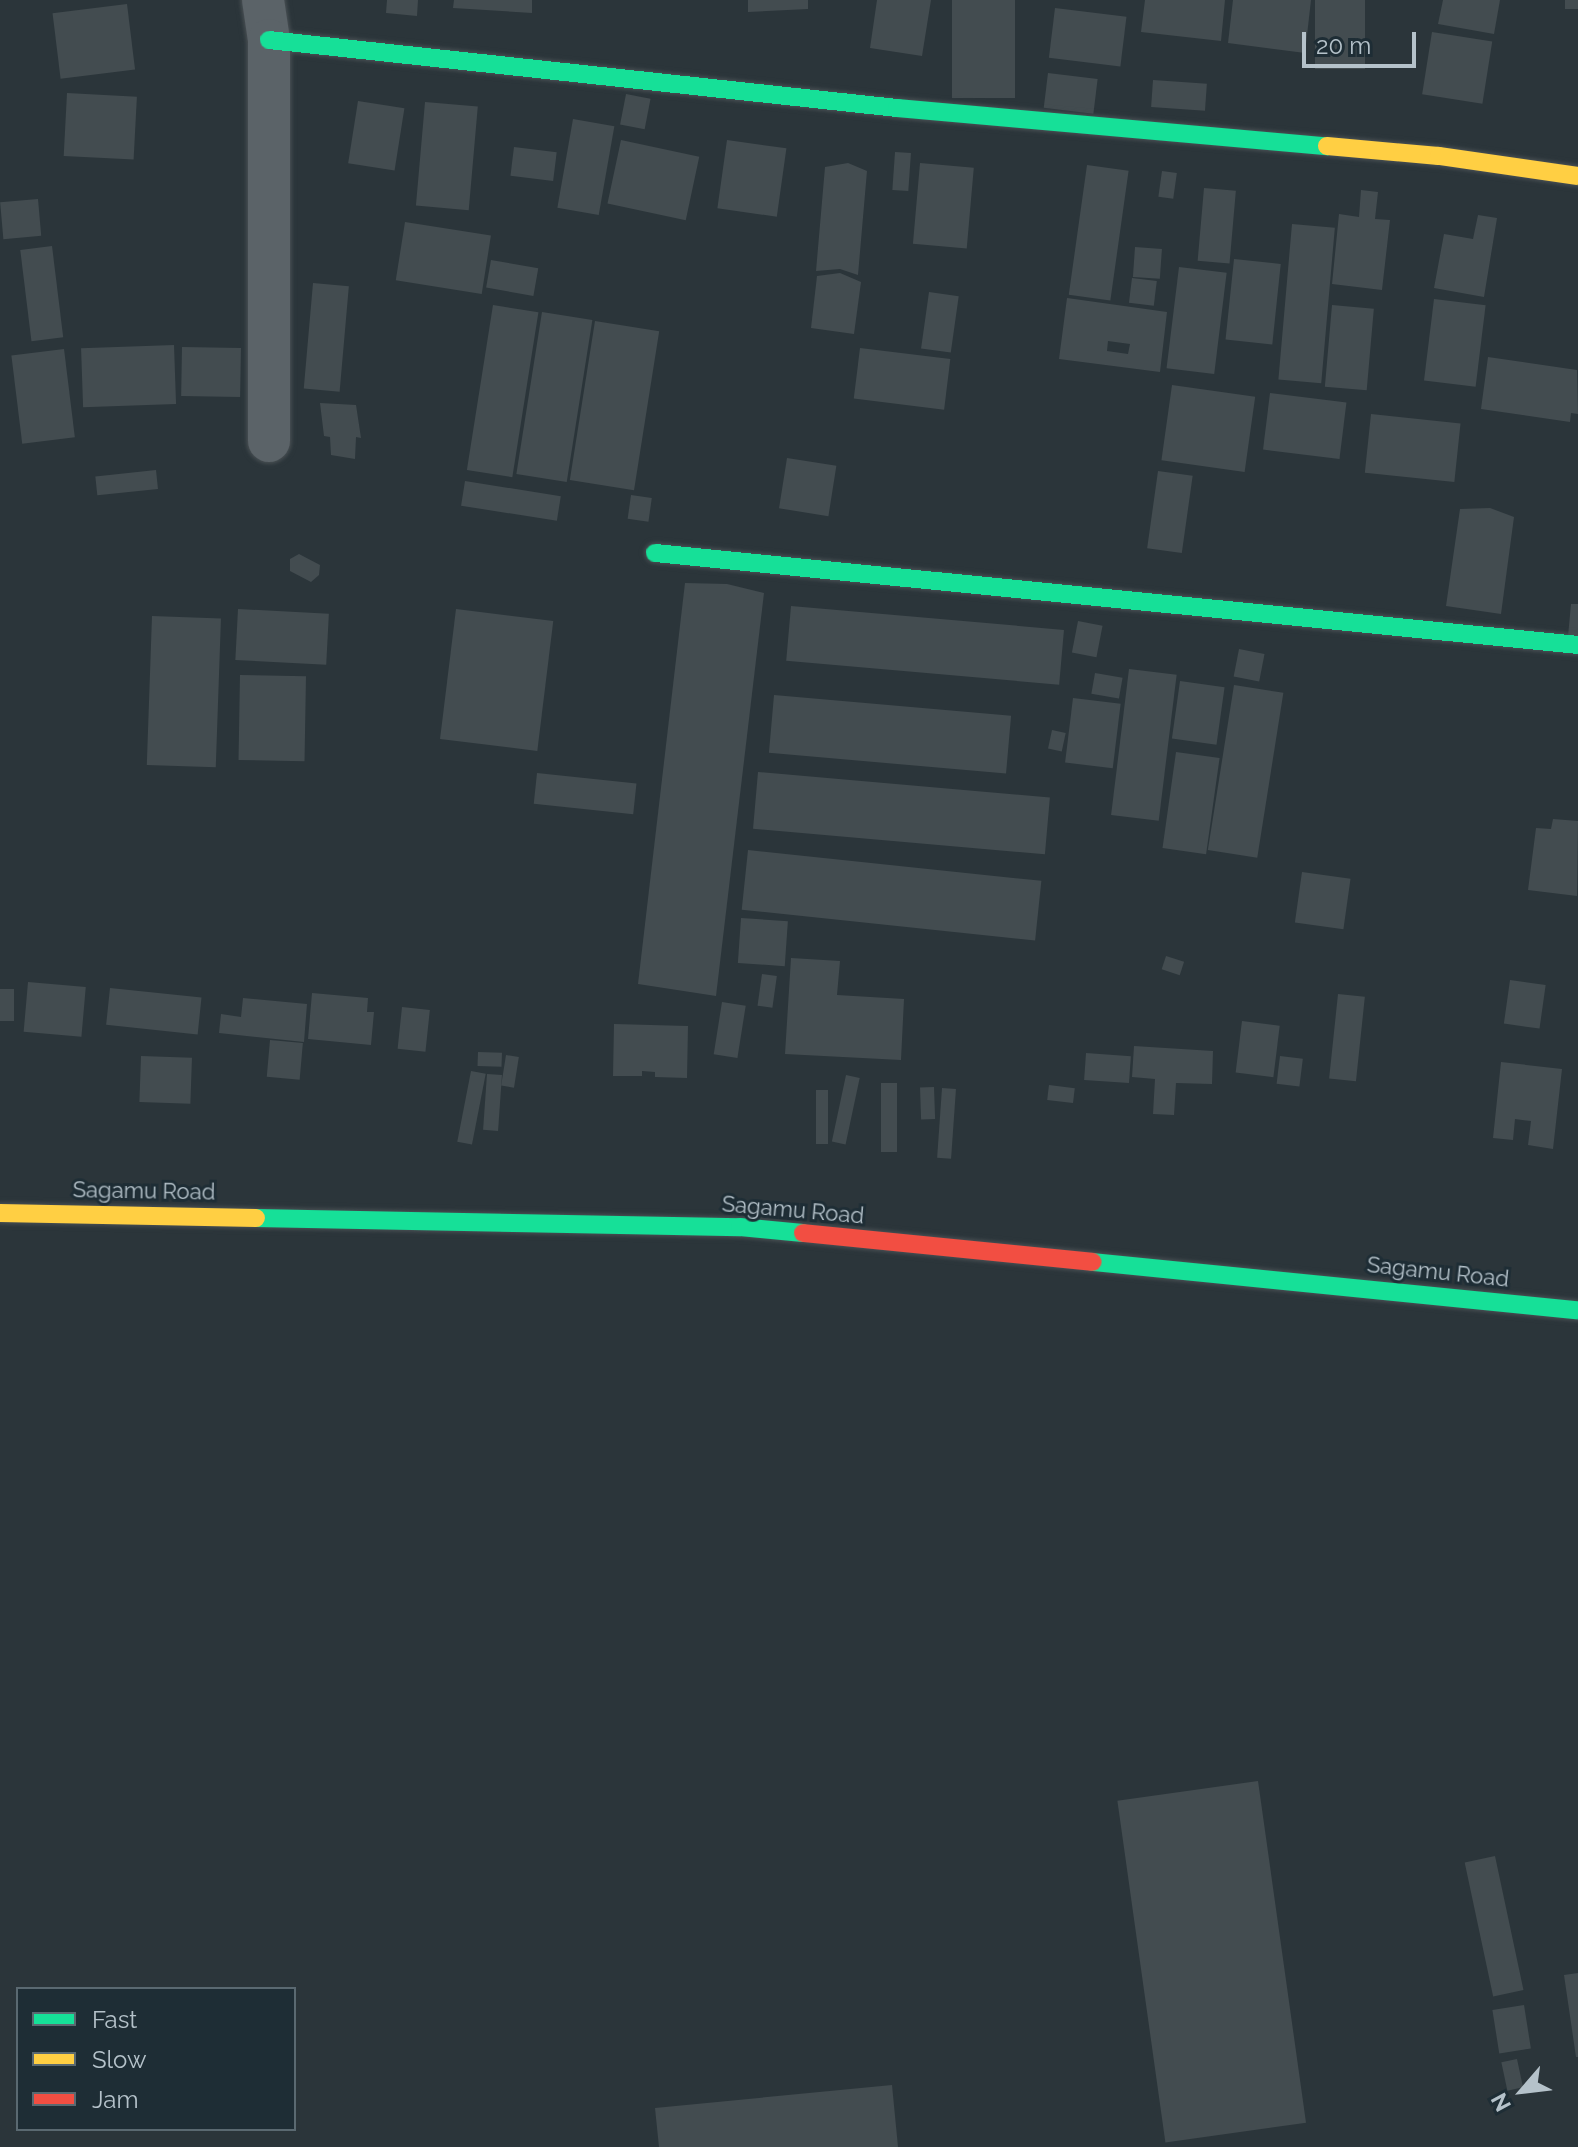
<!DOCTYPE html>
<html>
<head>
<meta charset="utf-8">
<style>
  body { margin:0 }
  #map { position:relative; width:1578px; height:2147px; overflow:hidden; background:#2b353a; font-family:Raleway,sans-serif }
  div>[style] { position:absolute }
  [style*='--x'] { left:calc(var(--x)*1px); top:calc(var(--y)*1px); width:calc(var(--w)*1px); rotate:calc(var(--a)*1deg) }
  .building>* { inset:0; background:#434c50; transform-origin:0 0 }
  .roads { filter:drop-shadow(0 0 2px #495054) drop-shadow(0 0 2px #495054) }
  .street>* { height:42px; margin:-21px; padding:0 21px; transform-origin:21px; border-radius:21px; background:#5b6368 }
  .fast>* { height:18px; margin:-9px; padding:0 9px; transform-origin:9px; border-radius:9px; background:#16e098 }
  .slow>* { height:18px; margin:-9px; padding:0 9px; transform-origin:9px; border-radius:9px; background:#ffcf43 }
  .jam>* { height:18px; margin:-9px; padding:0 9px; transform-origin:9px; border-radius:9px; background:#f24e42 }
  span { translate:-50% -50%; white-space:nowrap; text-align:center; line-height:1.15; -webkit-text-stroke:6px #1e2d35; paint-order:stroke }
  .street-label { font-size:22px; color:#b5c2ca }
  .legend { position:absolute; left:16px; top:1987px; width:280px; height:144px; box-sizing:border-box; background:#1e2d35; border:2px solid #5a6971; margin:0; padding:10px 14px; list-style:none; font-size:24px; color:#b5c2ca }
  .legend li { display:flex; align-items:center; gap:16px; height:40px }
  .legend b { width:40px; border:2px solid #5a6971 }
  .north { position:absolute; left:1482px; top:2051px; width:80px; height:80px; -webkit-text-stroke:6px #1e2d35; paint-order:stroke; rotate:242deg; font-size:22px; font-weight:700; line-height:32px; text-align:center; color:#b5c2ca }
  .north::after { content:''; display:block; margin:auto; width:28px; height:36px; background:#b5c2ca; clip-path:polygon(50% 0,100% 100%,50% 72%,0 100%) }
  .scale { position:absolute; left:1302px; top:32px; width:114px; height:36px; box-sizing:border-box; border:4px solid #b5c2ca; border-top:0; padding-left:10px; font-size:24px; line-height:28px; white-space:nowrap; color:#b5c2ca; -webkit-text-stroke:6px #1e2d35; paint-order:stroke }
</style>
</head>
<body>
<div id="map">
  <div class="building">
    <div style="clip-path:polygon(387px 0,418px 0,417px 16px,386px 13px)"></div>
    <div style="clip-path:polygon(454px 0,532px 0,532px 13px,453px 8px)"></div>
    <div style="clip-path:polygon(748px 0,808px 0,808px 9px,748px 12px)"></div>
    <div style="clip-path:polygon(877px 0,931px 0,922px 56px,870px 48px)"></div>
    <div style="left:952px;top:0;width:63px;height:98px"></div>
    <div style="clip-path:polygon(1145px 0,1225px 0,1221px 41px,1141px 32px)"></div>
    <div style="clip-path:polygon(1233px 0,1311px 0,1305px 53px,1228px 43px)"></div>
    <div style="left:1315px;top:0;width:50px;height:69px"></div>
    <div style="clip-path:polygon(1443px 0,1500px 0,1494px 34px,1438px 24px)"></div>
    <div style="left:1565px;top:0;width:13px;height:9px"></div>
    <div style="left:127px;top:4px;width:66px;height:75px;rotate:83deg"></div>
    <div style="left:1055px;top:8px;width:72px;height:50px;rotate:7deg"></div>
    <div style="left:1432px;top:32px;width:61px;height:63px;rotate:9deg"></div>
    <div style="left:1048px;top:73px;width:50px;height:35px;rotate:7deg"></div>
    <div style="left:1153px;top:80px;width:54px;height:27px;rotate:4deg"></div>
    <div style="left:67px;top:93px;width:70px;height:63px;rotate:3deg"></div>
    <div style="left:626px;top:94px;width:25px;height:31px;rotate:11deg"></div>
    <div style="left:358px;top:101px;width:47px;height:63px;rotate:9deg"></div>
    <div style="left:425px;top:102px;width:53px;height:104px;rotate:5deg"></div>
    <div style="left:573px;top:119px;width:42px;height:90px;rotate:10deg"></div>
    <div style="left:621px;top:140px;width:80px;height:65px;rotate:12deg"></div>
    <div style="left:727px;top:140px;width:60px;height:69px;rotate:8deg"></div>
    <div style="left:514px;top:147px;width:43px;height:29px;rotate:7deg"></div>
    <div style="left:895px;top:152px;width:16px;height:38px;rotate:4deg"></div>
    <div style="clip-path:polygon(848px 163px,867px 171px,858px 275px,840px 269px,816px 271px,825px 167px)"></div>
    <div style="left:920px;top:163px;width:54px;height:81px;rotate:5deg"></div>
    <div style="left:1087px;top:165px;width:42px;height:131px;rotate:8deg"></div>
    <div style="left:1162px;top:171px;width:15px;height:26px;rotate:8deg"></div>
    <div style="left:1204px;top:188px;width:32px;height:73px;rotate:5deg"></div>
    <div style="clip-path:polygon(1361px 190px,1378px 192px,1375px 219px,1390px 220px,1382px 290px,1332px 284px,1339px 214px,1359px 217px)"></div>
    <div style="left:38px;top:199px;width:37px;height:38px;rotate:85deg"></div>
    <div style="clip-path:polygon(1478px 215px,1497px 218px,1484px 297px,1434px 288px,1444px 234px,1473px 239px)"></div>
    <div style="left:405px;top:222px;width:87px;height:59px;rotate:9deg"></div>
    <div style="left:1292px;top:224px;width:43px;height:156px;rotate:5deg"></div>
    <div style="left:52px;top:246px;width:92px;height:32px;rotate:83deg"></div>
    <div style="left:1135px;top:247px;width:27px;height:30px;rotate:4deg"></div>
    <div style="left:1234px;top:259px;width:47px;height:81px;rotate:6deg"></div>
    <div style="left:491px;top:260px;width:48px;height:28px;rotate:10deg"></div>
    <div style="left:1179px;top:267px;width:48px;height:102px;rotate:7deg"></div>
    <div style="clip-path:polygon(840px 273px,861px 282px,854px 334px,811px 328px,817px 276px)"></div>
    <div style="left:1132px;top:278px;width:25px;height:25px;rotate:7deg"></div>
    <div style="left:313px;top:283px;width:36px;height:106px;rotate:5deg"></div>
    <div style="left:929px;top:292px;width:30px;height:57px;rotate:8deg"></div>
    <div style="clip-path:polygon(evenodd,1067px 298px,1167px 312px,1160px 372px,1059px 359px,1067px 298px,1108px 341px,1130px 344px,1128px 354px,1107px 351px,1108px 341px)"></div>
    <div style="left:1434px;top:299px;width:52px;height:82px;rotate:7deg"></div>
    <div style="left:493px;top:305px;width:46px;height:167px;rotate:9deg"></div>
    <div style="left:1332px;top:305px;width:42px;height:82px;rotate:5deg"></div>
    <div style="left:542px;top:312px;width:51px;height:164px;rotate:9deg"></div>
    <div style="left:595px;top:321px;width:65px;height:161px;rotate:9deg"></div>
    <div style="left:174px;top:345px;width:59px;height:93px;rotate:88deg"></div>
    <div style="left:182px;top:347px;width:59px;height:49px;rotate:1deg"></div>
    <div style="left:860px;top:348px;width:91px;height:51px;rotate:7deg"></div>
    <div style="left:64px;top:349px;width:89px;height:53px;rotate:83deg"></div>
    <div style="clip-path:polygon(1488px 357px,1577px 370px,1578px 414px,1571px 413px,1570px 422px,1481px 409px)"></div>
    <div style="left:1172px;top:385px;width:84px;height:76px;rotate:8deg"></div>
    <div style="left:1270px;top:393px;width:77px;height:57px;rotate:7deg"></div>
    <div style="clip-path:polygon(320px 403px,356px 405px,361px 438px,356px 437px,355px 459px,331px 455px,330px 437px,324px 436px)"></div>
    <div style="left:1371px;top:414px;width:90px;height:59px;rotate:6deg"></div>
    <div style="left:787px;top:458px;width:50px;height:51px;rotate:9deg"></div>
    <div style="left:156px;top:470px;width:19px;height:61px;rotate:84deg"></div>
    <div style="left:1158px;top:471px;width:35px;height:78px;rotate:8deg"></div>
    <div style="left:465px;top:481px;width:97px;height:25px;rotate:9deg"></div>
    <div style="left:631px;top:495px;width:21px;height:24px;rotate:8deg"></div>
    <div style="clip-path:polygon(1490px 508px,1514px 517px,1501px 614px,1446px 606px,1460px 509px)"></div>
    <div style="clip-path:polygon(299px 554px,320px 565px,319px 575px,311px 582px,290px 571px,290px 559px)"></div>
    <div style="clip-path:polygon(685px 583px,727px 584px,764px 593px,716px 996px,638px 984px)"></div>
    <div style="clip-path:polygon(1571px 604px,1578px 604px,1578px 637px,1568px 636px)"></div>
    <div style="left:791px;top:606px;width:274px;height:55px;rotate:5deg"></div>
    <div style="left:238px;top:609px;width:91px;height:51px;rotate:3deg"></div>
    <div style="left:456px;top:609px;width:98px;height:131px;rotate:7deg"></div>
    <div style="left:152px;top:616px;width:69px;height:149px;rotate:2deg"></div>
    <div style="left:1078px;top:621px;width:25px;height:32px;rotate:11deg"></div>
    <div style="left:1239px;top:649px;width:26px;height:28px;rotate:11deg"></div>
    <div style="left:1129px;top:669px;width:48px;height:147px;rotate:7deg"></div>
    <div style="left:1095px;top:673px;width:28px;height:21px;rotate:10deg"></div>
    <div style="left:240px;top:675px;width:66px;height:85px;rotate:1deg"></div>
    <div style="left:1180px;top:681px;width:45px;height:58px;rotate:8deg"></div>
    <div style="left:1234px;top:685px;width:50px;height:167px;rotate:9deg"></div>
    <div style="left:774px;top:695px;width:238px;height:58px;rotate:5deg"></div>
    <div style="left:1073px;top:698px;width:48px;height:65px;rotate:7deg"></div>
    <div style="left:1052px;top:730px;width:14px;height:19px;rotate:12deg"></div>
    <div style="left:1176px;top:752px;width:44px;height:97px;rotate:8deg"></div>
    <div style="left:758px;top:772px;width:293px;height:57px;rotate:5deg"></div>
    <div style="left:537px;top:773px;width:100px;height:31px;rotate:6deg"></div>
    <div style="clip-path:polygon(1553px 819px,1578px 821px,1577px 896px,1528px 890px,1536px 828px,1551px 829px)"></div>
    <div style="left:748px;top:850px;width:295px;height:60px;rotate:6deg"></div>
    <div style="left:1302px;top:872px;width:49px;height:51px;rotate:8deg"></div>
    <div style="left:741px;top:918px;width:47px;height:45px;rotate:4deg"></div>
    <div style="left:1166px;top:956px;width:19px;height:14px;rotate:18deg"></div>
    <div style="clip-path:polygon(791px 958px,840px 961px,837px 995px,904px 999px,901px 1060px,785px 1054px)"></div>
    <div style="left:762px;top:974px;width:15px;height:32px;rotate:8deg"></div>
    <div style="left:1510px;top:980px;width:36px;height:44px;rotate:8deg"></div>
    <div style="left:28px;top:982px;width:58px;height:50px;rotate:5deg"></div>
    <div style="left:110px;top:988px;width:92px;height:37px;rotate:6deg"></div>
    <div style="left:0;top:989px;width:14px;height:32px"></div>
    <div style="clip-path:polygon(312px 993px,368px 998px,367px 1012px,374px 1012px,371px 1045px,308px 1039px)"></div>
    <div style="left:1338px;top:994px;width:27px;height:85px;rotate:6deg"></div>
    <div style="clip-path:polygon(243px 998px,307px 1004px,304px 1042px,219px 1033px,221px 1014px,241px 1017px)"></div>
    <div style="left:722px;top:1002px;width:24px;height:53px;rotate:9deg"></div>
    <div style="left:402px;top:1007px;width:28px;height:42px;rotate:6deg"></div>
    <div style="left:1242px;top:1021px;width:38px;height:52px;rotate:7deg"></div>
    <div style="clip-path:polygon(614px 1024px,688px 1026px,687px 1078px,655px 1077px,655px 1072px,642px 1071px,642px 1076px,613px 1076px)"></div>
    <div style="left:270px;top:1040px;width:33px;height:37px;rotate:5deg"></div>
    <div style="clip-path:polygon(1134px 1046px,1213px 1051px,1212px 1084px,1176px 1083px,1174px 1115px,1153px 1114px,1155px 1079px,1132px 1077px)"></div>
    <div style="left:478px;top:1052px;width:24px;height:14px;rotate:2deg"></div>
    <div style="left:1086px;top:1053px;width:45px;height:27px;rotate:4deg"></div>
    <div style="left:506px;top:1055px;width:13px;height:31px;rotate:9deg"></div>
    <div style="left:141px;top:1056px;width:51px;height:46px;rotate:2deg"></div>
    <div style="left:1280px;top:1056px;width:23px;height:28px;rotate:7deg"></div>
    <div style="clip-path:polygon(1501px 1062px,1562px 1069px,1553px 1149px,1528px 1145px,1531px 1121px,1515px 1119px,1513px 1140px,1493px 1138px)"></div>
    <div style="left:471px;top:1071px;width:15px;height:72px;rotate:11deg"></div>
    <div style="left:487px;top:1074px;width:15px;height:56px;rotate:4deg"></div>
    <div style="left:846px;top:1075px;width:14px;height:68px;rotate:12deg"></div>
    <div style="left:881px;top:1083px;width:16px;height:69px"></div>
    <div style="left:1049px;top:1085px;width:26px;height:15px;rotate:7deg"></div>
    <div style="left:934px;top:1087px;width:32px;height:14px;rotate:88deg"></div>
    <div style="left:942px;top:1088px;width:14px;height:70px;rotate:4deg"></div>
    <div style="left:816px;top:1090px;width:12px;height:54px"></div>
    <div style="left:1258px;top:1781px;width:345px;height:142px;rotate:82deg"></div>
    <div style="left:1495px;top:1856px;width:137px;height:31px;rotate:78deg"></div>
    <div style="clip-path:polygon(1578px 1973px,1578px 2057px,1576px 2057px,1564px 1975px)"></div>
    <div style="left:1524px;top:2005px;width:44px;height:32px;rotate:81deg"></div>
    <div style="left:1517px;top:2059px;width:29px;height:16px;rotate:78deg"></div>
    <div style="clip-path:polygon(892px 2085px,898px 2147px,659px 2147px,655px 2108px)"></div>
  </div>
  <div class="roads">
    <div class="street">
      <div style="--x:263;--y:0;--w:40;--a:81.5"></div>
      <div style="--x:269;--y:40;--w:401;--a:90"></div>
    </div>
    <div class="fast">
      <div style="--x:269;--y:40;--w:632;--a:6.18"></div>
      <div style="--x:897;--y:108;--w:432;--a:5.1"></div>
      <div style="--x:655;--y:553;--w:928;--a:5.69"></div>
      <div style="--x:256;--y:1218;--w:484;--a:1.1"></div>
      <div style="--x:740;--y:1227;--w:63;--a:5.4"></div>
      <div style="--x:1093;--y:1262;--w:487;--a:5.7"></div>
    </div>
    <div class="slow">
      <div style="--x:1327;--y:146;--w:112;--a:5.1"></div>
      <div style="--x:1439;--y:156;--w:140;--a:8.2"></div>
      <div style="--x:0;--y:1213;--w:256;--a:1.1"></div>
    </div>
    <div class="jam">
      <div style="--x:803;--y:1233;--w:291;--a:5.7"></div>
    </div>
  </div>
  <div class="street-label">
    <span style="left:144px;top:1191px;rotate:1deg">Sagamu Road</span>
    <span style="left:793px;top:1210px;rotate:5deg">Sagamu Road</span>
    <span style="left:1438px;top:1272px;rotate:6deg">Sagamu Road</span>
  </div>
  <ul class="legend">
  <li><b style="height:10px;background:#16e098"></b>Fast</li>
  <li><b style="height:10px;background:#ffcf43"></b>Slow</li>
  <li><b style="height:10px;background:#f24e42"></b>Jam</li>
  </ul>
  <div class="north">N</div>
  <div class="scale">20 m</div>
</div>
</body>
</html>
